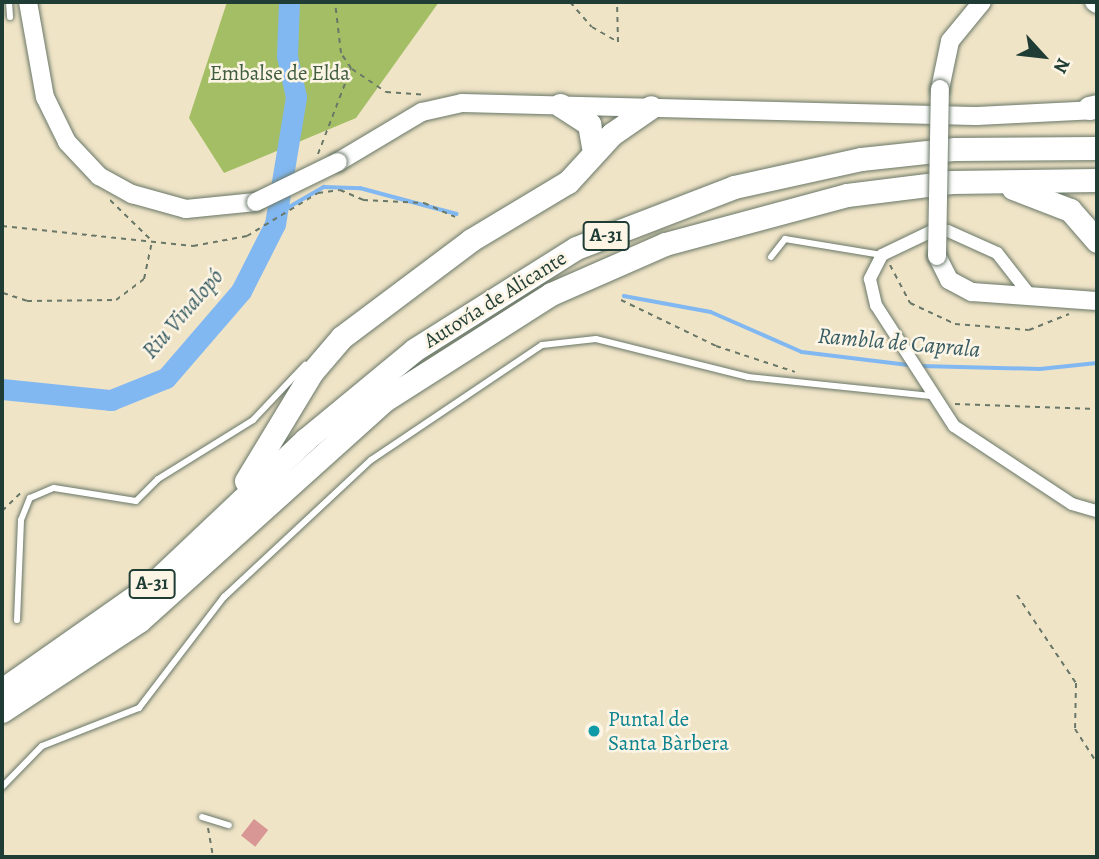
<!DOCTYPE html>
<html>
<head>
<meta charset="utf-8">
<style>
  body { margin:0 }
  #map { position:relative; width:1099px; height:859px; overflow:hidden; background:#f0e4c7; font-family:Alegreya,serif }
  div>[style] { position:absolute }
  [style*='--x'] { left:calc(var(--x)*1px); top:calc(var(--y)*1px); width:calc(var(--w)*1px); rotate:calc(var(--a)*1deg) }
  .green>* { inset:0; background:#a3be64 }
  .stream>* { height:3.5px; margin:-1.75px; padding:0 1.75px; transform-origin:1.75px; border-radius:1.75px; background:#82b8f1 }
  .river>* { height:21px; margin:-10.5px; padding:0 10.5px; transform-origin:10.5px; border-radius:10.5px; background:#82b8f1 }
  .building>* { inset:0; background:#d89794; transform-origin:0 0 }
  .path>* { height:2px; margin-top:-1px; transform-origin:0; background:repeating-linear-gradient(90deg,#687767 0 5px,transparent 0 10px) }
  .roads { filter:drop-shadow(0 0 2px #687767) drop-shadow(0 0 2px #687767) }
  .service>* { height:6px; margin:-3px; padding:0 3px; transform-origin:3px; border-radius:3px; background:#fff }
  .minor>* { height:12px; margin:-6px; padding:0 6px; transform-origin:6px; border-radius:6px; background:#fff }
  .secondary>* { height:18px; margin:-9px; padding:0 9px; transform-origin:9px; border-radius:9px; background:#fff }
  .motorway>* { height:23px; margin:-11.5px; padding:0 11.5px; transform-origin:11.5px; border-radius:11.5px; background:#fff }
  .bridges { filter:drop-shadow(0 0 2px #687767) drop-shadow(0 0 2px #687767) }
  .secondary-bridge>* { height:18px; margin:-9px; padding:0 9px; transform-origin:9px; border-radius:9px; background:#fff }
  .dots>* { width:19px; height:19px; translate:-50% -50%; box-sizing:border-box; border:4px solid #fcf5e5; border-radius:50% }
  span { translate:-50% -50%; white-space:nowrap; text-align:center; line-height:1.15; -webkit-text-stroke:5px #fcf5e5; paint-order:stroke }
  .shield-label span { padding:2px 5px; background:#fcf5e5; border:2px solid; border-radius:5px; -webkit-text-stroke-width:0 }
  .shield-label { font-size:19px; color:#1f3d34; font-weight:700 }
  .park-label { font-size:21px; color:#405d40 }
  .street-label { font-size:21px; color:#1f3d34 }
  .culture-label { font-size:21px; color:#0d838f }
  .left { translate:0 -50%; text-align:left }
  .water-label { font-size:23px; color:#385c63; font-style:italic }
  .frame { position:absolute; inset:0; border:4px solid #1f3d34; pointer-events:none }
  .north { position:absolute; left:1008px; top:21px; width:70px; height:70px; -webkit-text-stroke:5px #fcf5e5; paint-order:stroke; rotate:117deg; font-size:19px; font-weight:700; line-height:28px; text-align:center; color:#1f3d34 }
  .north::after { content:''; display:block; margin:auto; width:24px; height:32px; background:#1f3d34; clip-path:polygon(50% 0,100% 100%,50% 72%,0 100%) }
</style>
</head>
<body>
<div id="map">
  <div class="green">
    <div style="clip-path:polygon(227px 2px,439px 2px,356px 118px,224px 173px,189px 118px)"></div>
  </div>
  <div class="stream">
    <div style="--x:277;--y:214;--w:54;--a:-29.9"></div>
    <div style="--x:324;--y:187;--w:36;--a:2"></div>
    <div style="--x:360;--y:188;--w:100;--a:15"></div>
    <div style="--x:624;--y:296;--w:88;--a:10.4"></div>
    <div style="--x:711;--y:312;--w:99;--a:23.7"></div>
    <div style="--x:802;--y:352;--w:109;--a:6.9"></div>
    <div style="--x:921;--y:366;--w:119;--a:1.4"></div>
    <div style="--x:1040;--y:369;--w:57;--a:-6"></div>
  </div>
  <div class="river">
    <div style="--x:2;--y:389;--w:110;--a:5.8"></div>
    <div style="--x:111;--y:400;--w:59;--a:-21.8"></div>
    <div style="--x:166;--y:378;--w:115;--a:-49.2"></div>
    <div style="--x:241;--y:291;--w:75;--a:-63.1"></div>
    <div style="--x:275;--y:224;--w:129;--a:-80.6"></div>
    <div style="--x:296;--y:97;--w:42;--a:-102.4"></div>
    <div style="--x:287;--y:56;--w:54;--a:-87.9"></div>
  </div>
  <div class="building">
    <div style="left:254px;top:819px;width:18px;height:21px;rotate:38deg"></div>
  </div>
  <div class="path">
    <div style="--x:477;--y:2;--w:4;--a:0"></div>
    <div style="--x:570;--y:2;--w:33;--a:49"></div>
    <div style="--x:592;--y:27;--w:30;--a:30"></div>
    <div style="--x:618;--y:42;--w:40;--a:-91.4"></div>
    <div style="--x:352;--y:69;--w:41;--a:34.1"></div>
    <div style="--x:386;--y:92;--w:39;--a:4"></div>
    <div style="--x:318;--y:154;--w:92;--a:-69"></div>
    <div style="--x:351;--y:68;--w:18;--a:-124"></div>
    <div style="--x:341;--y:53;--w:51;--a:-96.7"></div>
    <div style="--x:110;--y:200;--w:57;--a:44.3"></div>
    <div style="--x:2;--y:226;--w:192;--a:6"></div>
    <div style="--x:193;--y:246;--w:55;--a:-10.5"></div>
    <div style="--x:247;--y:236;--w:83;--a:-31.2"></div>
    <div style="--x:318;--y:193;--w:22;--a:-8"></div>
    <div style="--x:340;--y:190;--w:25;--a:23"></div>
    <div style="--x:363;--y:200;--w:61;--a:2.8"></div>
    <div style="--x:424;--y:203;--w:34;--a:24"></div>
    <div style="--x:890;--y:265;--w:43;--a:62.2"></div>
    <div style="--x:910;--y:303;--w:50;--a:25"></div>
    <div style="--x:955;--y:324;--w:74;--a:4.6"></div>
    <div style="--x:1029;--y:330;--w:43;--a:-21.8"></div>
    <div style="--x:3;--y:293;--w:25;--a:18"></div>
    <div style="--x:27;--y:301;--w:89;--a:-0.6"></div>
    <div style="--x:116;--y:300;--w:35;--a:-37"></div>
    <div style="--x:144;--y:279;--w:39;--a:-78"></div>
    <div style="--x:621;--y:300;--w:106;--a:25.8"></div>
    <div style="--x:716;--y:346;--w:83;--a:18.2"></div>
    <div style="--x:955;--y:404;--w:142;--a:2"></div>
    <div style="--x:2;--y:511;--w:28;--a:-44"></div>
    <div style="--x:1017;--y:595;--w:106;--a:56.2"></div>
    <div style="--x:1076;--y:683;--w:46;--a:91.2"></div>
    <div style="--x:1075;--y:729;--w:40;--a:57.1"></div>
    <div style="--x:208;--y:828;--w:29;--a:80"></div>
  </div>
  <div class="roads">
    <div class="service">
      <div style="--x:9;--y:2;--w:15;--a:86"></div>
      <div style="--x:771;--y:257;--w:23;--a:-52"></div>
      <div style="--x:785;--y:239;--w:98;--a:9.4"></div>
      <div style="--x:17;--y:620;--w:100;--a:-87.7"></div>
      <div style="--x:21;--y:520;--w:24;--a:-68"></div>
      <div style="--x:30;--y:498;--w:26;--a:-23"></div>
      <div style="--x:54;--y:488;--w:83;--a:9"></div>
      <div style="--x:136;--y:501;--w:31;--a:-45"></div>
      <div style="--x:158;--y:479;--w:112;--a:-31.8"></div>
      <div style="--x:253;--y:420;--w:76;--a:-46.6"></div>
      <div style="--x:2;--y:787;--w:57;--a:-45.7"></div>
      <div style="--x:42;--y:746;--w:104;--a:-21.4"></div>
      <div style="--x:139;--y:708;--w:140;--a:-52.6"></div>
      <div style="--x:224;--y:597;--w:201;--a:-43"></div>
      <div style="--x:371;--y:460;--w:206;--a:-33.9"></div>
      <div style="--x:542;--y:345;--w:54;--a:-6.3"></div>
      <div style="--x:596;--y:339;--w:157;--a:14"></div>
      <div style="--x:748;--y:377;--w:184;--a:5.9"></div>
      <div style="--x:202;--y:817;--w:28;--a:17"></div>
    </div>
    <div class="minor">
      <div style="--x:1033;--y:299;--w:58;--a:-128"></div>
      <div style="--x:997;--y:253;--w:54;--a:-155.8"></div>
      <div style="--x:948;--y:231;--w:18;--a:177"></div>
      <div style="--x:930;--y:232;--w:53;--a:154.4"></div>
      <div style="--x:882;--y:255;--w:27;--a:117"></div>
      <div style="--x:870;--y:279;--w:27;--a:77"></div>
      <div style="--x:876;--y:305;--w:144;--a:57.2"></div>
      <div style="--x:954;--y:426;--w:141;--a:33.5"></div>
      <div style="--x:1072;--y:504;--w:26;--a:16"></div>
    </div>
    <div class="secondary">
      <div style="--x:28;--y:2;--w:97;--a:79.9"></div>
      <div style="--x:45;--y:97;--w:50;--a:63.9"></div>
      <div style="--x:67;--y:142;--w:47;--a:46.7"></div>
      <div style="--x:99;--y:176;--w:38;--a:29"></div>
      <div style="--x:132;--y:194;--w:56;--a:15.5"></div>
      <div style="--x:186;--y:209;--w:70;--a:-5.7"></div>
      <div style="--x:1094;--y:2;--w:4;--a:34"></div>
      <div style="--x:940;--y:89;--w:49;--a:-78.2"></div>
      <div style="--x:950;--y:41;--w:50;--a:-50.6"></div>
      <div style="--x:338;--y:162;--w:98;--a:-30.8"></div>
      <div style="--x:422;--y:112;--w:41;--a:-12.7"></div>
      <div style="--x:462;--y:103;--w:515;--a:1.45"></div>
      <div style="--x:977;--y:116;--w:120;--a:-2.9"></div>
      <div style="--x:937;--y:256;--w:27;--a:63"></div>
      <div style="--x:949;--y:280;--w:26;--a:28"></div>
      <div style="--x:972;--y:292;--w:125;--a:4.1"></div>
    </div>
    <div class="motorway">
      <div style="--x:560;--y:105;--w:35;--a:33"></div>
      <div style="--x:589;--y:124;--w:27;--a:80"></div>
      <div style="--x:1089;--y:108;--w:8;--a:-14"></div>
      <div style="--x:1013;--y:188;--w:61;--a:21.1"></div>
      <div style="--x:1070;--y:210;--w:41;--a:48.9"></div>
      <div style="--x:246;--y:481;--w:127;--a:-58.8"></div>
      <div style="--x:312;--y:372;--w:46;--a:-49.4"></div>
      <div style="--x:342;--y:337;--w:161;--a:-36.9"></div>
      <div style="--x:471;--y:240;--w:113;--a:-30.9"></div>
      <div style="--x:568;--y:182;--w:65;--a:-47.5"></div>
      <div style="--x:612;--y:134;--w:47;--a:-34.7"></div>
      <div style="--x:2;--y:690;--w:186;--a:-35.1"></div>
      <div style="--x:154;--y:583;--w:208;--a:-43.4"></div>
      <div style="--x:305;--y:440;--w:141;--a:-39.5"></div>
      <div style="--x:414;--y:350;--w:191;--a:-32.2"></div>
      <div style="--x:576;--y:248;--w:169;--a:-21.1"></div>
      <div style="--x:734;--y:187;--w:130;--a:-12.4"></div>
      <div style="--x:861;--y:159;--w:95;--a:-6.1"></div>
      <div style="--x:955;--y:149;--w:142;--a:-0.4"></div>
      <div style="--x:2;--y:711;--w:164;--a:-33.3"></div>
      <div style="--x:139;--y:621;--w:329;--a:-42"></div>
      <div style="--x:383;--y:401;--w:199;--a:-32.5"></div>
      <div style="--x:551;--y:294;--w:124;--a:-23.7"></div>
      <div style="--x:665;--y:244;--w:188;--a:-15.1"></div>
      <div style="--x:847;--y:195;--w:105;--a:-7.1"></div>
      <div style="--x:951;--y:182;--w:146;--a:-0.8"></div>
    </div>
  </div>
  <div class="bridges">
    <div class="secondary-bridge">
      <div style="--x:256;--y:202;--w:91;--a:-26"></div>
      <div style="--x:937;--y:256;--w:167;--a:-89"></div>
    </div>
  </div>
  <div class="dots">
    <div style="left:594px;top:731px;background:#0f9aa8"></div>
  </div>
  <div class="shield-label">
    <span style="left:606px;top:236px">A-31</span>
    <span style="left:152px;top:584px">A-31</span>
  </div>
  <div class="park-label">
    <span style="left:280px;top:73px">Embalse de Elda</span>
  </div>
  <div class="street-label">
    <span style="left:495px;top:299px;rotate:-32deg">Autovía de Alicante</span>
  </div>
  <div class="culture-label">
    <span class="left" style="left:608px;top:731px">Puntal de<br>Santa Bàrbera</span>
  </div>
  <div class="water-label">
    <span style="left:183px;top:314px;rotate:-49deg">Riu Vinalopó</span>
    <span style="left:899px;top:343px;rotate:5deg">Rambla de Caprala</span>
  </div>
  <div class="frame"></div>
  <div class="north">N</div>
</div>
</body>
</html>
